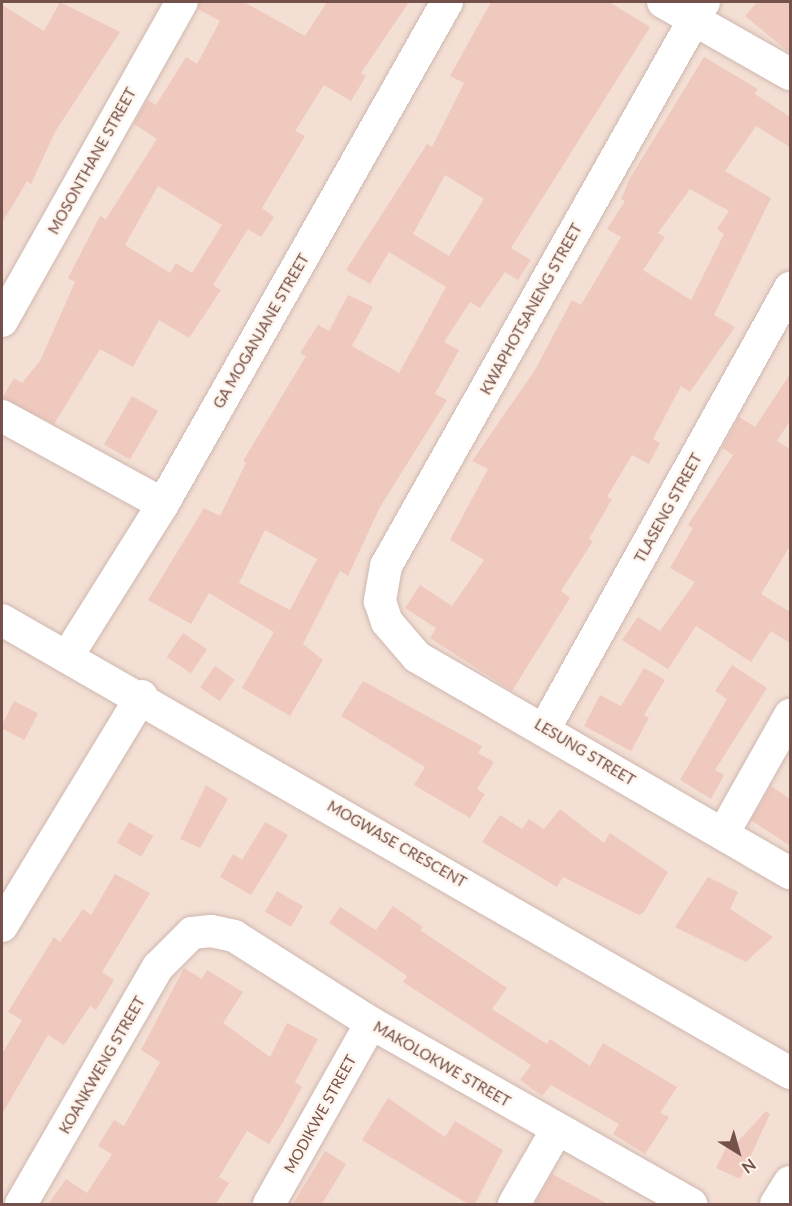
<!DOCTYPE html>
<html>
<head>
<meta charset="utf-8">
<style>
  body { margin:0 }
  #map { position:relative; width:792px; height:1206px; overflow:hidden; background:#fcefe5; font-family:Lato,sans-serif }
  div>[style] { position:absolute }
  [style*='--x'] { left:calc(var(--x)*1px); top:calc(var(--y)*1px); width:calc(var(--w)*1px); rotate:calc(var(--a)*1deg) }
  .residential>* { inset:0; background:#f3dfd4; transform-origin:0 0 }
  .building>* { inset:0; background:#f0c9be; transform-origin:0 0 }
  .roads { filter:drop-shadow(0 0 2px #cfb7af) drop-shadow(0 0 2px #cfb7af) }
  .minor>* { height:32px; margin:-16px; padding:0 16px; transform-origin:16px; border-radius:16px; background:#fff }
  span { translate:-50% -50%; white-space:nowrap; text-align:center; line-height:1.15; -webkit-text-stroke:4.5px #fef4eb; paint-order:stroke }
  .street-label { font-size:15px; color:#74524b }
  .frame { position:absolute; inset:0; border:3px solid #74524b; pointer-events:none }
  .north { position:absolute; left:708px; top:1122px; width:60px; height:60px; -webkit-text-stroke:4px #fef4eb; paint-order:stroke; rotate:143deg; font-size:16px; font-weight:700; line-height:24px; text-align:center; color:#74524b }
  .north::after { content:''; display:block; margin:auto; width:21px; height:27px; background:#74524b; clip-path:polygon(50% 0,100% 100%,50% 72%,0 100%) }
</style>
</head>
<body>
<div id="map">
  <div class="residential">
    <div style="left:2px;top:2px;width:788px;height:1202px"></div>
  </div>
  <div class="building">
    <div style="clip-path:polygon(60px 2px,120px 32px,55px 132px,31px 184px,27px 181px,2px 223px,2px 5px,44px 31px)"></div>
    <div style="clip-path:polygon(evenodd,200px 2px,244px 2px,305px 36px,327px 2px,409px 2px,361px 73px,366px 76px,351px 101px,324px 85px,295px 131px,305px 136px,262px 208px,274px 217px,261px 237px,248px 229px,213px 285px,221px 290px,189px 338px,159px 320px,133px 367px,100px 349px,54px 424px,2px 398px,14px 378px,22px 383px,40px 361px,75px 282px,68px 278px,100px 216px,106px 219px,157px 139px,134px 124px,147px 100px,156px 105px,186px 57px,197px 64px,220px 21px,198px 9px,200px 2px,158px 186px,222px 225px,192px 273px,176px 263px,170px 273px,125px 245px,158px 186px)"></div>
    <div style="clip-path:polygon(evenodd,491px 2px,609px 2px,650px 27px,511px 248px,531px 260px,518px 280px,505px 272px,480px 308px,470px 302px,444px 342px,459px 350px,435px 394px,447px 400px,380px 507px,348px 576px,340px 571px,303px 644px,323px 660px,290px 716px,242px 688px,274px 632px,209px 593px,191px 624px,148px 600px,204px 508px,220px 516px,246px 463px,243px 461px,306px 356px,300px 353px,318px 325px,329px 331px,348px 295px,373px 307px,352px 346px,399px 373px,446px 287px,389px 252px,370px 284px,346px 270px,427px 144px,432px 147px,464px 83px,450px 76px,491px 2px,445px 175px,484px 199px,449px 256px,413px 234px,445px 175px,491px 2px,265px 530px,317px 559px,290px 610px,239px 583px,265px 530px)"></div>
    <div style="clip-path:polygon(757px 2px,790px 2px,790px 53px,745px 16px)"></div>
    <div style="clip-path:polygon(evenodd,704px 57px,758px 89px,755px 94px,790px 117px,790px 147px,756px 126px,725px 171px,771px 198px,714px 315px,735px 327px,690px 392px,681px 386px,653px 439px,660px 443px,649px 464px,632px 455px,607px 497px,612px 499px,589px 539px,593px 541px,561px 591px,570px 598px,512px 691px,430px 638px,436px 628px,405px 608px,420px 585px,452px 606px,484px 560px,450px 540px,488px 469px,472px 461px,535px 370px,572px 300px,581px 305px,621px 237px,607px 229px,625px 201px,621px 199px,630px 178px,704px 57px,690px 189px,729px 211px,717px 229px,724px 234px,691px 300px,643px 270px,665px 237px,658px 233px,690px 189px)"></div>
    <div style="clip-path:polygon(790px 374px,790px 421px,777px 441px,790px 449px,790px 546px,761px 594px,790px 612px,790px 643px,771px 631px,751px 662px,696px 626px,668px 669px,622px 640px,638px 617px,660px 631px,695px 582px,670px 568px,693px 528px,688px 525px,733px 455px,722px 448px,739px 417px,755px 427px)"></div>
    <div style="left:132px;top:396px;width:30px;height:56px;rotate:30deg"></div>
    <div style="left:183px;top:633px;width:29px;height:29px;rotate:34deg"></div>
    <div style="clip-path:polygon(732px 665px,767px 688px,715px 770px,724px 775px,711px 799px,680px 780px,727px 699px,715px 691px)"></div>
    <div style="left:215px;top:666px;width:24px;height:26px;rotate:35deg"></div>
    <div style="clip-path:polygon(644px 668px,665px 680px,644px 715px,649px 718px,631px 751px,584px 726px,600px 695px,621px 706px)"></div>
    <div style="clip-path:polygon(363px 681px,482px 746px,478px 753px,494px 762px,477px 789px,485px 794px,470px 818px,414px 785px,425px 767px,341px 716px)"></div>
    <div style="left:14px;top:701px;width:27px;height:30px;rotate:27deg"></div>
    <div style="clip-path:polygon(206px 785px,228px 799px,200px 848px,180px 839px)"></div>
    <div style="clip-path:polygon(771px 786px,790px 799px,790px 846px,751px 820px)"></div>
    <div style="clip-path:polygon(560px 809px,604px 843px,610px 833px,668px 872px,644px 912px,639px 915px,563px 877px,557px 887px,482px 842px,500px 815px,522px 829px,529px 819px,544px 829px)"></div>
    <div style="left:129px;top:822px;width:28px;height:24px;rotate:30deg"></div>
    <div style="clip-path:polygon(265px 822px,288px 835px,251px 895px,220px 877px,233px 854px,242px 860px)"></div>
    <div style="clip-path:polygon(115px 874px,150px 893px,102px 972px,114px 980px,96px 1010px,90px 1006px,64px 1045px,48px 1035px,2px 1114px,2px 1054px,22px 1020px,8px 1012px,54px 937px,60px 942px,83px 909px,91px 915px)"></div>
    <div style="clip-path:polygon(708px 877px,738px 892px,730px 909px,773px 937px,746px 962px,675px 927px)"></div>
    <div style="left:277px;top:891px;width:30px;height:24px;rotate:30deg"></div>
    <div style="clip-path:polygon(393px 906px,423px 927px,420px 930px,507px 988px,492px 1009px,547px 1044px,550px 1039px,590px 1066px,603px 1043px,677px 1087px,660px 1113px,669px 1117px,645px 1154px,613px 1134px,619px 1124px,551px 1085px,542px 1096px,520px 1080px,531px 1065px,403px 982px,407px 976px,329px 923px,340px 907px,376px 930px)"></div>
    <div style="clip-path:polygon(184px 968px,202px 979px,207px 970px,243px 992px,223px 1023px,270px 1057px,287px 1023px,318px 1039px,295px 1082px,302px 1087px,283px 1122px,269px 1144px,247px 1131px,219px 1177px,229px 1183px,216px 1204px,48px 1204px,66px 1179px,87px 1193px,112px 1154px,98px 1146px,114px 1120px,124px 1126px,160px 1062px,141px 1050px)"></div>
    <div style="clip-path:polygon(388px 1098px,445px 1137px,455px 1121px,503px 1150px,475px 1204px,468px 1204px,362px 1140px)"></div>
    <div style="clip-path:polygon(766px 1111px,770px 1114px,740px 1179px,716px 1168px,727px 1146px,732px 1148px)"></div>
    <div style="clip-path:polygon(325px 1151px,346px 1164px,322px 1204px,293px 1204px)"></div>
    <div style="clip-path:polygon(552px 1174px,608px 1204px,535px 1204px)"></div>
  </div>
  <div class="roads">
    <div class="minor">
      <div style="--x:663;--y:2;--w:146;--a:29.6"></div>
      <div style="--x:704;--y:2;--w:647;--a:119.42"></div>
      <div style="--x:386;--y:566;--w:36;--a:100"></div>
      <div style="--x:380;--y:601;--w:22;--a:72"></div>
      <div style="--x:387;--y:622;--w:46;--a:49.4"></div>
      <div style="--x:417;--y:657;--w:431;--a:30.1"></div>
      <div style="--x:2;--y:321;--w:366;--a:-60.6"></div>
      <div style="--x:2;--y:416;--w:183;--a:28.7"></div>
      <div style="--x:2;--y:620;--w:909;--a:29.89"></div>
      <div style="--x:67;--y:657;--w:181;--a:-57.9"></div>
      <div style="--x:163;--y:504;--w:577;--a:-60.5"></div>
      <div style="--x:545;--y:728;--w:504;--a:-60.89"></div>
      <div style="--x:723;--y:834;--w:137;--a:-60.6"></div>
      <div style="--x:2;--y:926;--w:269;--a:-58.7"></div>
      <div style="--x:21;--y:1204;--w:274;--a:-60"></div>
      <div style="--x:158;--y:967;--w:48;--a:-45"></div>
      <div style="--x:192;--y:933;--w:19;--a:-6"></div>
      <div style="--x:211;--y:931;--w:24;--a:12"></div>
      <div style="--x:234;--y:936;--w:162;--a:32.4"></div>
      <div style="--x:371;--y:1023;--w:368;--a:29.5"></div>
      <div style="--x:269;--y:1204;--w:208;--a:-60.6"></div>
      <div style="--x:514;--y:1204;--w:84;--a:-60.1"></div>
      <div style="--x:776;--y:1204;--w:26;--a:-58"></div>
    </div>
  </div>
  <div class="street-label">
    <span style="left:92px;top:161px;rotate:-61deg">MOSONTHANE STREET</span>
    <span style="left:531px;top:309px;rotate:-61deg">KWAPHOTSANENG STREET</span>
    <span style="left:261px;top:331px;rotate:-60deg">GA MOGANJANE STREET</span>
    <span style="left:668px;top:508px;rotate:-61deg">TLASENG STREET</span>
    <span style="left:585px;top:752px;rotate:31deg">LESUNG STREET</span>
    <span style="left:397px;top:844px;rotate:30deg">MOGWASE CRESCENT</span>
    <span style="left:442px;top:1064px;rotate:30deg">MAKOLOKWE STREET</span>
    <span style="left:102px;top:1065px;rotate:-60deg">KOANKWENG STREET</span>
    <span style="left:320px;top:1114px;rotate:-61deg">MODIKWE STREET</span>
  </div>
  <div class="frame"></div>
  <div class="north">N</div>
</div>
</body>
</html>
